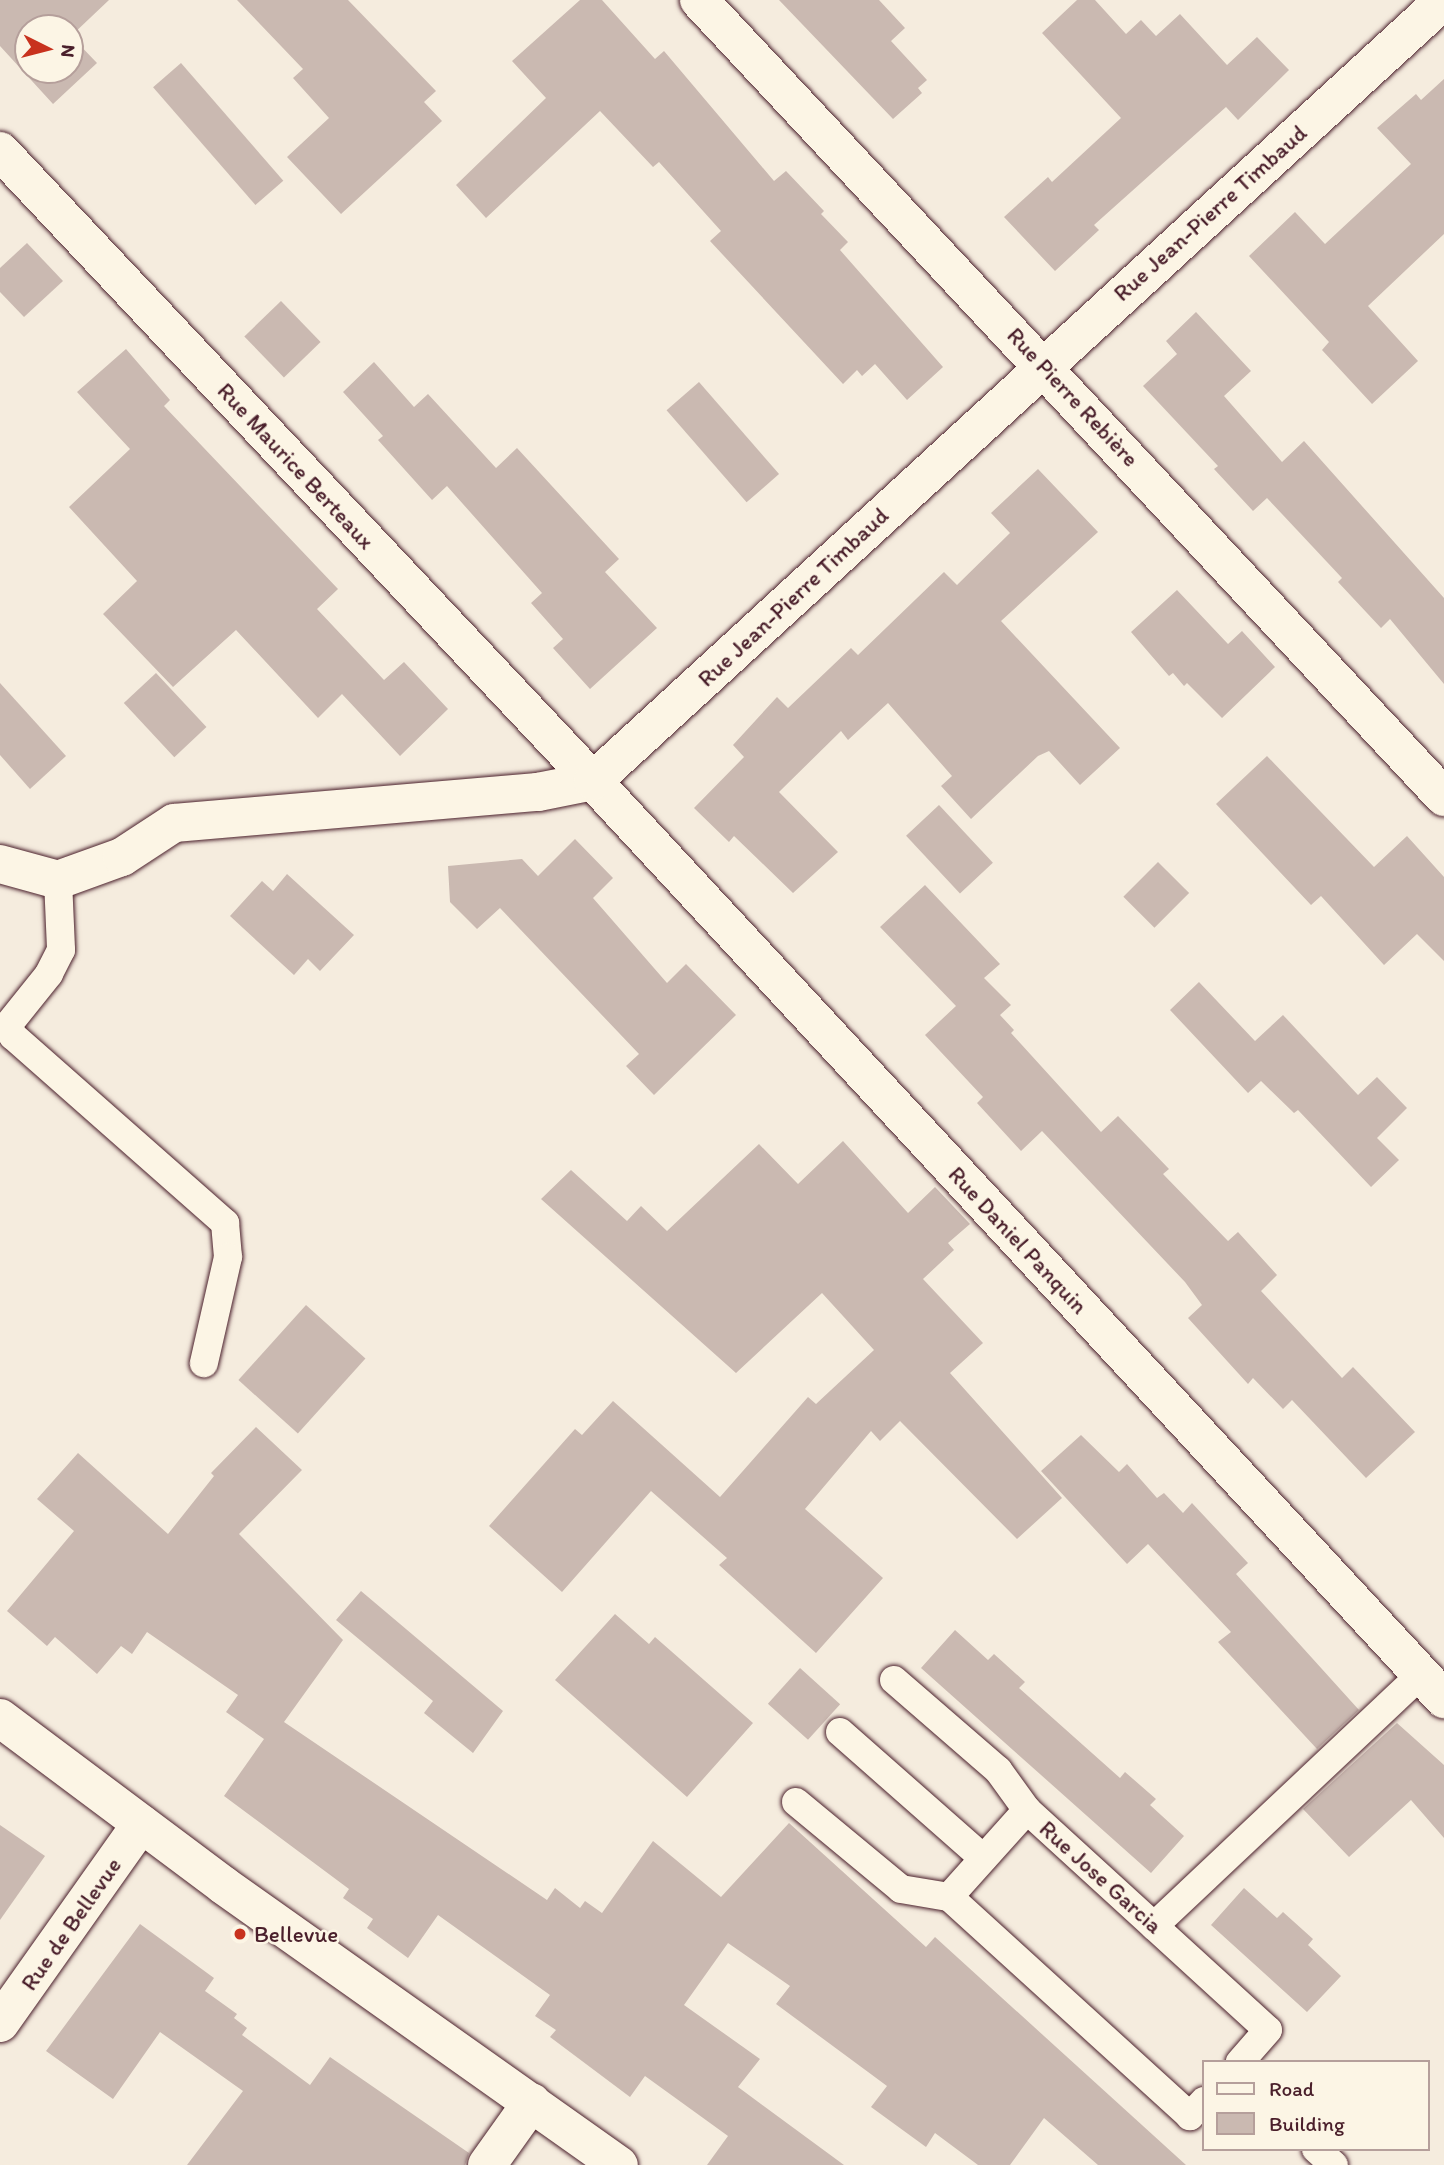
<!DOCTYPE html>
<html>
<head>
<meta charset="utf-8">
<style>
  body { margin:0 }
  #map { position:relative; width:1444px; height:2165px; overflow:hidden; background:#f5ecde; font-family:Itim,sans-serif }
  div>[style] { position:absolute }
  [style*='--x'] { left:calc(var(--x)*1px); top:calc(var(--y)*1px); width:calc(var(--w)*1px); rotate:calc(var(--a)*1deg) }
  .building>* { inset:0; background:#cab9b1; transform-origin:0 0 }
  .roads { filter:drop-shadow(0 0 2px #4a1f2b) drop-shadow(0 0 2px #4a1f2b) }
  .lane>* { height:28px; margin:-14px; padding:0 14px; transform-origin:14px; border-radius:14px; background:#fcf5e5 }
  .street>* { height:38px; margin:-19px; padding:0 19px; transform-origin:19px; border-radius:19px; background:#fcf5e5 }
  .secondary>* { height:38px; margin:-19px; padding:0 19px; transform-origin:19px; border-radius:19px; background:#fcf5e5 }
  .dots>* { width:19px; height:19px; translate:-50% -50%; box-sizing:border-box; border:4px solid #fcf5e5; border-radius:50% }
  span { translate:-50% -50%; white-space:nowrap; text-align:center; line-height:1.15; -webkit-text-stroke:5px #fcf5e5; paint-order:stroke }
  .street-label { font-size:23px; color:#4a1f2b }
  .poi-label { font-size:23px; color:#4a1f2b }
  .left { translate:0 -50%; text-align:left }
  .legend { position:absolute; left:1202px; top:2060px; width:228px; height:91px; box-sizing:border-box; background:#fcf5e5; border:2px solid #b59f9b; margin:0; padding:9px 12px; list-style:none; font-size:21px; color:#4a1f2b }
  .legend li { display:flex; align-items:center; gap:14px; height:35px }
  .legend b { width:35px; border:2px solid #b59f9b }
  .north { position:absolute; left:14px; top:14px; width:70px; height:70px; box-sizing:border-box; background:#fcf5e5; border:2px solid #b59f9b; border-radius:50%; rotate:96deg; font-size:19px; font-weight:700; line-height:28px; text-align:center; color:#4a1f2b }
  .north::after { content:''; display:block; margin:auto; width:24px; height:32px; background:#c8321e; clip-path:polygon(50% 0,100% 100%,50% 72%,0 100%) }
</style>
</head>
<body>
<div id="map">
  <div class="building">
    <div style="clip-path:polygon(evenodd,0 0,109px 0,71px 36px,97px 63px,53px 104px,0 46px,0 0,28px 28px,70px 28px,70px 70px,28px 70px,28px 28px)"></div>
    <div style="clip-path:polygon(237px 0,348px 0,436px 91px,424px 102px,442px 121px,341px 214px,287px 157px,329px 118px,293px 78px,303px 69px)"></div>
    <div style="clip-path:polygon(580px 0,602px 0,655px 59px,664px 51px,774px 181px,786px 171px,824px 211px,821px 214px,848px 242px,840px 250px,943px 367px,907px 400px,875px 364px,862px 376px,857px 370px,843px 384px,710px 241px,721px 231px,659px 162px,653px 167px,600px 111px,486px 218px,456px 185px,546px 98px,512px 61px)"></div>
    <div style="clip-path:polygon(779px 0,879px 0,905px 28px,891px 41px,927px 80px,918px 88px,922px 93px,893px 119px)"></div>
    <div style="clip-path:polygon(1077px 0,1095px 0,1126px 34px,1141px 20px,1156px 36px,1180px 14px,1227px 65px,1257px 37px,1289px 70px,1238px 120px,1226px 107px,1094px 225px,1099px 230px,1055px 271px,1004px 217px,1048px 177px,1052px 182px,1121px 118px,1042px 33px)"></div>
    <div style="left:181px;top:63px;width:156px;height:37px;rotate:49deg"></div>
    <div style="clip-path:polygon(1444px 79px,1444px 234px,1368px 306px,1418px 361px,1372px 404px,1322px 350px,1329px 342px,1249px 256px,1295px 212px,1325px 244px,1411px 164px,1377px 128px,1416px 94px,1421px 100px)"></div>
    <div style="clip-path:polygon(27px 243px,63px 281px,24px 317px,0 292px,0 268px)"></div>
    <div style="left:281px;top:301px;width:57px;height:51px;rotate:46deg"></div>
    <div style="clip-path:polygon(1196px 312px,1251px 371px,1224px 396px,1282px 462px,1304px 441px,1444px 598px,1444px 684px,1390px 619px,1381px 628px,1338px 582px,1342px 578px,1267px 498px,1253px 511px,1214px 469px,1218px 466px,1143px 386px,1177px 354px,1166px 341px)"></div>
    <div style="clip-path:polygon(126px 349px,170px 400px,164px 406px,338px 589px,317px 609px,384px 680px,404px 662px,448px 709px,400px 756px,342px 694px,318px 718px,236px 630px,173px 687px,103px 614px,137px 581px,69px 507px,130px 449px,77px 392px)"></div>
    <div style="clip-path:polygon(374px 362px,414px 407px,428px 394px,496px 468px,517px 448px,619px 559px,605px 572px,657px 628px,590px 689px,553px 648px,563px 639px,531px 603px,542px 593px,447px 486px,432px 500px,378px 440px,383px 436px,343px 392px)"></div>
    <div style="left:699px;top:382px;width:122px;height:43px;rotate:49deg"></div>
    <div style="clip-path:polygon(1038px 469px,1098px 532px,1001px 621px,1120px 748px,1080px 785px,1049px 751px,1038px 756px,971px 819px,941px 786px,952px 776px,888px 703px,848px 740px,841px 731px,779px 792px,838px 852px,793px 893px,734px 836px,729px 842px,694px 808px,744px 757px,733px 745px,777px 697px,788px 708px,851px 648px,858px 655px,944px 572px,957px 585px,1010px 533px,991px 513px)"></div>
    <div style="clip-path:polygon(1177px 590px,1228px 644px,1242px 631px,1275px 667px,1222px 718px,1187px 683px,1184px 686px,1173px 673px,1169px 676px,1131px 632px)"></div>
    <div style="left:156px;top:673px;width:74px;height:44px;rotate:47deg"></div>
    <div style="clip-path:polygon(0 683px,66px 756px,30px 789px,0 755px)"></div>
    <div style="clip-path:polygon(1267px 756px,1374px 867px,1407px 836px,1444px 877px,1444px 961px,1417px 934px,1384px 965px,1321px 896px,1311px 905px,1216px 804px)"></div>
    <div style="left:939px;top:805px;width:79px;height:45px;rotate:47deg"></div>
    <div style="clip-path:polygon(575px 839px,613px 878px,593px 898px,667px 983px,686px 964px,736px 1015px,654px 1095px,626px 1066px,639px 1054px,500px 908px,477px 929px,450px 902px,448px 866px,522px 859px,538px 876px)"></div>
    <div style="left:1158px;top:862px;width:44px;height:49px;rotate:45deg"></div>
    <div style="clip-path:polygon(287px 874px,354px 935px,320px 971px,308px 959px,294px 975px,230px 916px,262px 881px,273px 891px)"></div>
    <div style="clip-path:polygon(925px 885px,1000px 964px,984px 978px,1011px 1005px,1000px 1015px,1014px 1030px,1011px 1033px,1101px 1132px,1118px 1116px,1169px 1169px,1163px 1174px,1228px 1241px,1238px 1232px,1277px 1275px,1261px 1291px,1342px 1378px,1353px 1367px,1415px 1432px,1366px 1478px,1292px 1400px,1283px 1409px,1253px 1378px,1248px 1384px,1188px 1318px,1202px 1305px,1185px 1282px,1042px 1131px,1021px 1151px,977px 1103px,983px 1097px,925px 1035px,956px 1006px,880px 927px)"></div>
    <div style="clip-path:polygon(1199px 982px,1255px 1041px,1283px 1015px,1358px 1095px,1377px 1077px,1407px 1108px,1377px 1138px,1399px 1160px,1371px 1187px,1298px 1110px,1294px 1113px,1261px 1081px,1248px 1093px,1170px 1010px)"></div>
    <div style="clip-path:polygon(843px 1141px,908px 1213px,935px 1187px,970px 1224px,948px 1243px,954px 1250px,923px 1279px,983px 1343px,950px 1373px,1062px 1498px,1017px 1539px,900px 1421px,880px 1441px,871px 1431px,805px 1509px,883px 1578px,816px 1653px,719px 1565px,727px 1558px,651px 1491px,562px 1592px,489px 1526px,575px 1429px,582px 1435px,613px 1401px,720px 1497px,808px 1397px,816px 1404px,874px 1350px,822px 1293px,736px 1373px,541px 1199px,571px 1170px,627px 1221px,641px 1206px,667px 1231px,759px 1144px,798px 1184px)"></div>
    <div style="left:306px;top:1305px;width:80px;height:101px;rotate:42deg"></div>
    <div style="clip-path:polygon(256px 1427px,302px 1470px,239px 1534px,343px 1640px,284px 1722px,547px 1900px,555px 1888px,580px 1908px,585px 1901px,602px 1913px,653px 1841px,721px 1897px,789px 1823px,926px 1947px,935px 1937px,1186px 2165px,1098px 2165px,1044px 2118px,1010px 2165px,978px 2165px,935px 2133px,926px 2147px,871px 2107px,887px 2086px,776px 2004px,790px 1986px,728px 1943px,684px 2005px,760px 2059px,738px 2087px,844px 2165px,707px 2165px,728px 2136px,645px 2076px,630px 2097px,550px 2037px,556px 2030px,535px 2016px,550px 1995px,438px 1915px,408px 1958px,367px 1928px,373px 1919px,343px 1898px,349px 1889px,224px 1796px,264px 1739px,226px 1712px,238px 1695px,147px 1632px,132px 1654px,121px 1646px,97px 1674px,55px 1637px,47px 1646px,7px 1611px,74px 1531px,37px 1499px,78px 1453px,168px 1534px,214px 1476px,211px 1473px)"></div>
    <div style="clip-path:polygon(1081px 1435px,1119px 1472px,1127px 1464px,1157px 1498px,1164px 1493px,1183px 1513px,1192px 1503px,1248px 1563px,1236px 1574px,1359px 1710px,1317px 1749px,1218px 1642px,1231px 1632px,1148px 1544px,1127px 1564px,1041px 1471px)"></div>
    <div style="clip-path:polygon(361px 1591px,503px 1711px,473px 1753px,424px 1713px,433px 1701px,336px 1620px)"></div>
    <div style="clip-path:polygon(615px 1614px,649px 1644px,655px 1637px,753px 1723px,687px 1797px,555px 1680px)"></div>
    <div style="clip-path:polygon(955px 1630px,988px 1660px,994px 1654px,1025px 1682px,1019px 1688px,1120px 1778px,1125px 1772px,1156px 1799px,1150px 1805px,1184px 1836px,1151px 1873px,921px 1668px)"></div>
    <div style="left:800px;top:1668px;width:54px;height:48px;rotate:42deg"></div>
    <div style="clip-path:polygon(1397px 1723px,1444px 1765px,1444px 1838px,1411px 1800px,1349px 1857px,1303px 1809px)"></div>
    <div style="clip-path:polygon(0 1825px,45px 1856px,0 1920px)"></div>
    <div style="clip-path:polygon(1244px 1888px,1277px 1918px,1283px 1912px,1313px 1939px,1308px 1945px,1341px 1976px,1307px 2012px,1211px 1925px)"></div>
    <div style="clip-path:polygon(140px 1924px,214px 1978px,205px 1991px,237px 2014px,234px 2018px,247px 2028px,242px 2035px,310px 2085px,330px 2057px,469px 2153px,465px 2165px,187px 2165px,243px 2091px,160px 2032px,113px 2099px,46px 2051px)"></div>
  </div>
  <div class="roads">
    <div class="lane">
      <div style="--x:58;--y:880;--w:70;--a:87.5"></div>
      <div style="--x:61;--y:950;--w:27;--a:117"></div>
      <div style="--x:49;--y:974;--w:65;--a:128.8"></div>
      <div style="--x:8;--y:1025;--w:12;--a:66"></div>
      <div style="--x:13;--y:1036;--w:283;--a:41.4"></div>
      <div style="--x:225;--y:1223;--w:34;--a:85"></div>
      <div style="--x:228;--y:1257;--w:109;--a:102.8"></div>
      <div style="--x:894;--y:1680;--w:138;--a:40.9"></div>
      <div style="--x:998;--y:1770;--w:49;--a:54.1"></div>
      <div style="--x:840;--y:1732;--w:191;--a:41.4"></div>
      <div style="--x:796;--y:1802;--w:136;--a:39.6"></div>
      <div style="--x:901;--y:1889;--w:49;--a:9.5"></div>
      <div style="--x:1154;--y:1926;--w:367;--a:-43.3"></div>
      <div style="--x:1204;--y:2101;--w:21;--a:133"></div>
      <div style="--x:1190;--y:2116;--w:326;--a:-137.7"></div>
      <div style="--x:949;--y:1897;--w:117;--a:-48.1"></div>
      <div style="--x:1027;--y:1810;--w:326;--a:42.4"></div>
      <div style="--x:1268;--y:2030;--w:43;--a:131.2"></div>
      <div style="--x:1316;--y:2149;--w:24;--a:42"></div>
    </div>
    <div class="street">
      <div style="--x:699;--y:0;--w:1091;--a:46.93"></div>
      <div style="--x:0;--y:151;--w:865;--a:46.73"></div>
      <div style="--x:593;--y:781;--w:1252;--a:47.17"></div>
      <div style="--x:0;--y:864;--w:60;--a:15.4"></div>
      <div style="--x:58;--y:880;--w:68;--a:-19.8"></div>
      <div style="--x:122;--y:857;--w:62;--a:-33.2"></div>
      <div style="--x:174;--y:823;--w:365;--a:-4.9"></div>
      <div style="--x:538;--y:792;--w:56;--a:-11.3"></div>
      <div style="--x:593;--y:781;--w:1155;--a:-42.54"></div>
      <div style="--x:0;--y:2023;--w:244;--a:-54.7"></div>
      <div style="--x:487;--y:2165;--w:77;--a:-54.5"></div>
    </div>
    <div class="secondary">
      <div style="--x:0;--y:1718;--w:279;--a:36.8"></div>
      <div style="--x:223;--y:1885;--w:485;--a:35.3"></div>
    </div>
  </div>
  <div class="dots">
    <div style="left:240px;top:1934px;background:#c8321e"></div>
  </div>
  <div class="street-label">
    <span style="left:1210px;top:213px;rotate:-42deg">Rue Jean-Pierre Timbaud</span>
    <span style="left:1073px;top:397px;rotate:47deg">Rue Pierre Rebière</span>
    <span style="left:296px;top:466px;rotate:47deg">Rue Maurice Berteaux</span>
    <span style="left:793px;top:597px;rotate:-43deg">Rue Jean-Pierre Timbaud</span>
    <span style="left:1018px;top:1240px;rotate:47deg">Rue Daniel Panquin</span>
    <span style="left:1101px;top:1877px;rotate:42deg">Rue Jose Garcia</span>
    <span style="left:71px;top:1924px;rotate:-55deg">Rue de Bellevue</span>
  </div>
  <div class="poi-label">
    <span class="left" style="left:254px;top:1934px">Bellevue</span>
  </div>
  <ul class="legend">
  <li><b style="height:9px;background:#fcf5e5"></b>Road</li>
  <li><b style="height:19px;background:#cab9b1"></b>Building</li>
  </ul>
  <div class="north">N</div>
</div>
</body>
</html>
